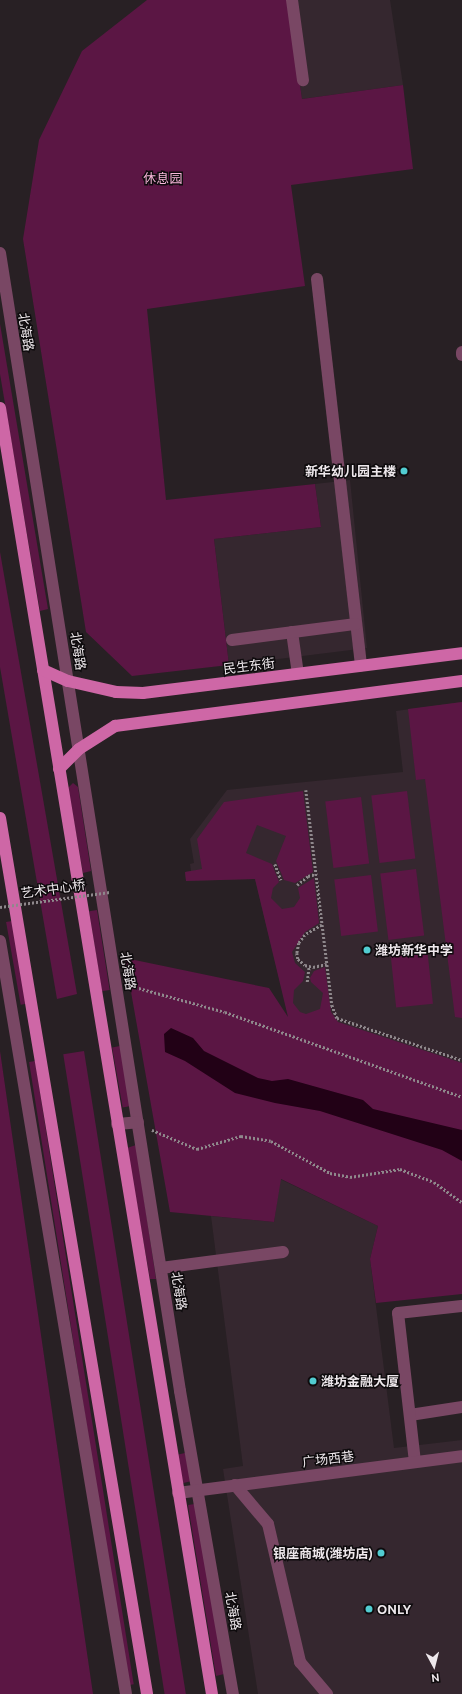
<!DOCTYPE html>
<html>
<head>
<meta charset="utf-8">
<style>
  body { margin:0 }
  #map { position:relative; width:462px; height:1694px; overflow:hidden; background:#282024; font-family:Ubuntu,"Noto Sans SC",sans-serif }
  div>[style] { position:absolute }
  [style*='--x'] { left:calc(var(--x)*1px); top:calc(var(--y)*1px); width:calc(var(--w)*1px); rotate:calc(var(--a)*1deg) }
  .built>* { inset:0; background:#35272f }
  .green>* { inset:0; background:#5b1644; transform-origin:0 0 }
  .water>* { inset:0; background:#220116 }
  .path>* { height:2.5px; margin-top:-1.25px; transform-origin:0; background:repeating-linear-gradient(90deg,#8f888c 0 2px,transparent 0 4px) }
  .minor>* { height:12px; margin:-6px; padding:0 6px; transform-origin:6px; border-radius:6px; background:#794764 }
  .major>* { height:12px; margin:-6px; padding:0 6px; transform-origin:6px; border-radius:6px; background:#ce67a6 }
  .path-bridge>* { height:2.5px; margin-top:-1.25px; transform-origin:0; background:repeating-linear-gradient(90deg,#8f888c 0 2px,transparent 0 4px) }
  .dots>* { width:11px; height:11px; translate:-50% -50%; box-sizing:border-box; border:2px solid #0e0b0d; border-radius:50% }
  span { translate:-50% -50%; white-space:nowrap; text-align:center; line-height:1.15; -webkit-text-stroke:3px #0e0b0d; paint-order:stroke }
  .park-label { font-size:13px; color:#f8b7db }
  .street-label { font-size:13px; color:#eee8ec }
  .poi-label { font-size:13px; color:#eee8ec; font-weight:700 }
  .right { translate:-100% -50%; text-align:right }
  .left { translate:0 -50%; text-align:left }
  .north { position:absolute; left:414px; top:1646px; width:40px; height:40px; -webkit-text-stroke:3px #0e0b0d; paint-order:stroke; rotate:173deg; font-size:11px; font-weight:700; line-height:16px; text-align:center; color:#eee8ec }
  .north::after { content:''; display:block; margin:auto; width:14px; height:18px; background:#eee8ec; clip-path:polygon(50% 0,100% 100%,50% 72%,0 100%) }
</style>
</head>
<body>
<div id="map">
  <div class="built">
    <div style="clip-path:polygon(288px 0,390px 0,403px 85px,302px 99px)"></div>
    <div style="clip-path:polygon(350px 480px,367px 648px,229px 665px,214px 539px,321px 527px,315px 484px)"></div>
    <div style="clip-path:polygon(462px 702px,462px 1075px,289px 1019px,255px 879px,186px 881px,185px 872px,191px 871px,190px 864px,194px 863px,190px 839px,227px 790px,403px 772px,396px 711px)"></div>
    <div style="clip-path:polygon(280px 1179px,378px 1226px,370px 1259px,394px 1448px,462px 1440px,462px 1694px,258px 1694px,223px 1469px,243px 1466px,211px 1216px,274px 1222px)"></div>
  </div>
  <div class="green">
    <div style="clip-path:polygon(147px 0,288px 0,302px 99px,403px 85px,413px 169px,291px 185px,305px 286px,147px 309px,166px 500px,315px 484px,321px 527px,214px 539px,229px 665px,132px 676px,86px 632px,23px 239px,39px 140px,82px 51px)"></div>
    <div style="clip-path:polygon(0 324px,48px 609px,40px 611px,0 374px)"></div>
    <div style="clip-path:polygon(0 552px,77px 994px,57px 999px,0 667px)"></div>
    <div style="clip-path:polygon(462px 702px,462px 1018px,455px 1017px,425px 779px,416px 780px,408px 709px)"></div>
    <div style="clip-path:polygon(73px 783px,78px 787px,91px 871px,83px 873px,68px 788px)"></div>
    <div style="clip-path:polygon(303px 791px,313px 872px,295px 883px,284px 880px,276px 861px,286px 836px,257px 825px,246px 853px,272px 864px,279px 882px,273px 888px,271px 898px,282px 909px,294px 907px,300px 898px,298px 888px,314px 878px,319px 923px,305px 932px,292px 952px,295px 963px,305px 972px,303px 981px,294px 990px,293px 1003px,300px 1012px,306px 1014px,320px 1009px,323px 993px,311px 982px,310px 978px,314px 971px,325px 967px,331px 1012px,338px 1022px,462px 1063px,462px 1294px,376px 1303px,370px 1259px,378px 1226px,281px 1179px,274px 1222px,170px 1212px,125px 958px,269px 988px,288px 1017px,255px 879px,186px 881px,185px 872px,202px 869px,197px 839px,224px 802px)"></div>
    <div style="left:407px;top:791px;width:68px;height:36px;rotate:83deg"></div>
    <div style="left:361px;top:797px;width:67px;height:36px;rotate:83deg"></div>
    <div style="left:416px;top:869px;width:67px;height:36px;rotate:83deg"></div>
    <div style="left:371px;top:875px;width:57px;height:37px;rotate:83deg"></div>
    <div style="left:97px;top:910px;width:81px;height:8px;rotate:81deg"></div>
    <div style="left:12px;top:921px;width:84px;height:6px;rotate:80deg"></div>
    <div style="left:427px;top:947px;width:57px;height:37px;rotate:84deg"></div>
    <div style="left:120px;top:1046px;width:61px;height:8px;rotate:80deg"></div>
    <div style="clip-path:polygon(0 1051px,81px 1612px,93px 1694px,0 1694px)"></div>
    <div style="left:84px;top:1051px;width:652px;height:21px;rotate:81deg"></div>
    <div style="left:35px;top:1061px;width:631px;height:6px;rotate:81deg"></div>
    <div style="clip-path:polygon(136px 1145px,156px 1279px,150px 1279px,127px 1148px)"></div>
    <div style="left:185px;top:1453px;width:29px;height:8px;rotate:78deg"></div>
    <div style="clip-path:polygon(195px 1504px,224px 1674px,216px 1676px,188px 1505px)"></div>
  </div>
  <div class="water">
    <div style="clip-path:polygon(171px 1028px,193px 1038px,204px 1051px,258px 1078px,272px 1081px,288px 1079px,363px 1100px,373px 1109px,462px 1130px,462px 1161px,442px 1150px,320px 1111px,275px 1103px,235px 1093px,185px 1061px,165px 1052px,164px 1034px)"></div>
  </div>
  <div class="path">
    <div style="--x:306;--y:790;--w:217;--a:83.1"></div>
    <div style="--x:332;--y:1005;--w:14;--a:69"></div>
    <div style="--x:337;--y:1018;--w:132;--a:18.6"></div>
    <div style="--x:275;--y:864;--w:17;--a:69"></div>
    <div style="--x:297;--y:885;--w:14;--a:-39"></div>
    <div style="--x:308;--y:876;--w:8;--a:-14"></div>
    <div style="--x:322;--y:925;--w:20;--a:150"></div>
    <div style="--x:305;--y:935;--w:10;--a:127"></div>
    <div style="--x:299;--y:943;--w:10;--a:101"></div>
    <div style="--x:297;--y:953;--w:6;--a:81"></div>
    <div style="--x:298;--y:959;--w:9;--a:41"></div>
    <div style="--x:305;--y:965;--w:8;--a:14"></div>
    <div style="--x:313;--y:967;--w:14;--a:-12"></div>
    <div style="--x:307;--y:982;--w:16;--a:-83"></div>
    <div style="--x:135;--y:987;--w:93;--a:15.5"></div>
    <div style="--x:225;--y:1012;--w:252;--a:19.7"></div>
    <div style="--x:152;--y:1130;--w:49;--a:22.9"></div>
    <div style="--x:197;--y:1149;--w:46;--a:-16.5"></div>
    <div style="--x:241;--y:1136;--w:30;--a:9"></div>
    <div style="--x:271;--y:1141;--w:67;--a:28.5"></div>
    <div style="--x:330;--y:1173;--w:20;--a:11"></div>
    <div style="--x:350;--y:1177;--w:51;--a:-9.1"></div>
    <div style="--x:400;--y:1169;--w:36;--a:21"></div>
    <div style="--x:434;--y:1182;--w:34;--a:36"></div>
  </div>
  <div class="minor">
    <div style="--x:292;--y:0;--w:81;--a:82.2"></div>
    <div style="--x:0;--y:253;--w:1152;--a:81.01"></div>
    <div style="--x:180;--y:1391;--w:308;--a:80.1"></div>
    <div style="--x:317;--y:279;--w:389;--a:83.5"></div>
    <div style="--x:462;--y:352;--w:3;--a:90"></div>
    <div style="--x:292;--y:632;--w:42;--a:81.9"></div>
    <div style="--x:232;--y:640;--w:125;--a:-7.4"></div>
    <div style="--x:0;--y:941;--w:763;--a:80.5"></div>
    <div style="--x:117;--y:1124;--w:21;--a:-5"></div>
    <div style="--x:161;--y:1268;--w:123;--a:-7.5"></div>
    <div style="--x:410;--y:1415;--w:53;--a:-8.7"></div>
    <div style="--x:415;--y:1462;--w:150;--a:-96.5"></div>
    <div style="--x:398;--y:1313;--w:64;--a:-6.2"></div>
    <div style="--x:235;--y:1485;--w:51;--a:49.8"></div>
    <div style="--x:268;--y:1524;--w:142;--a:76.9"></div>
    <div style="--x:300;--y:1662;--w:42;--a:49.8"></div>
    <div style="--x:178;--y:1493;--w:286;--a:-7.4"></div>
  </div>
  <div class="major">
    <div style="--x:0;--y:408;--w:1303;--a:80.64"></div>
    <div style="--x:43;--y:670;--w:27;--a:24"></div>
    <div style="--x:68;--y:681;--w:49;--a:12.9"></div>
    <div style="--x:116;--y:692;--w:27;--a:2"></div>
    <div style="--x:143;--y:693;--w:321;--a:-7.1"></div>
    <div style="--x:59;--y:769;--w:28;--a:-45"></div>
    <div style="--x:79;--y:749;--w:43;--a:-32.6"></div>
    <div style="--x:115;--y:726;--w:350;--a:-7.4"></div>
    <div style="--x:0;--y:818;--w:888;--a:80.47"></div>
  </div>
  <div class="path-bridge">
    <div style="--x:0;--y:907;--w:111;--a:-7.8"></div>
  </div>
  <div class="dots">
    <div style="left:404px;top:471px;background:#51ccd1"></div>
    <div style="left:367px;top:950px;background:#51ccd1"></div>
    <div style="left:313px;top:1381px;background:#51ccd1"></div>
    <div style="left:381px;top:1553px;background:#51ccd1"></div>
    <div style="left:369px;top:1609px;background:#51ccd1"></div>
  </div>
  <div class="park-label">
    <span style="left:163px;top:178px">休息园</span>
  </div>
  <div class="street-label">
    <span style="left:26px;top:332px;rotate:81deg">北海路</span>
    <span style="left:78px;top:651px;rotate:81deg">北海路</span>
    <span style="left:249px;top:666px;rotate:-7deg">民生东街</span>
    <span style="left:53px;top:889px;rotate:-8deg">艺术中心桥</span>
    <span style="left:128px;top:971px;rotate:81deg">北海路</span>
    <span style="left:179px;top:1291px;rotate:81deg">北海路</span>
    <span style="left:328px;top:1459px;rotate:-7deg">广场西巷</span>
    <span style="left:233px;top:1611px;rotate:80deg">北海路</span>
  </div>
  <div class="poi-label">
    <span class="right" style="left:396px;top:471px">新华幼儿园主楼</span>
    <span class="left" style="left:375px;top:950px">潍坊新华中学</span>
    <span class="left" style="left:321px;top:1381px">潍坊金融大厦</span>
    <span class="right" style="left:373px;top:1553px">银座商城(潍坊店)</span>
    <span class="left" style="left:377px;top:1609px">ONLY</span>
  </div>
  <div class="north">N</div>
</div>
</body>
</html>
